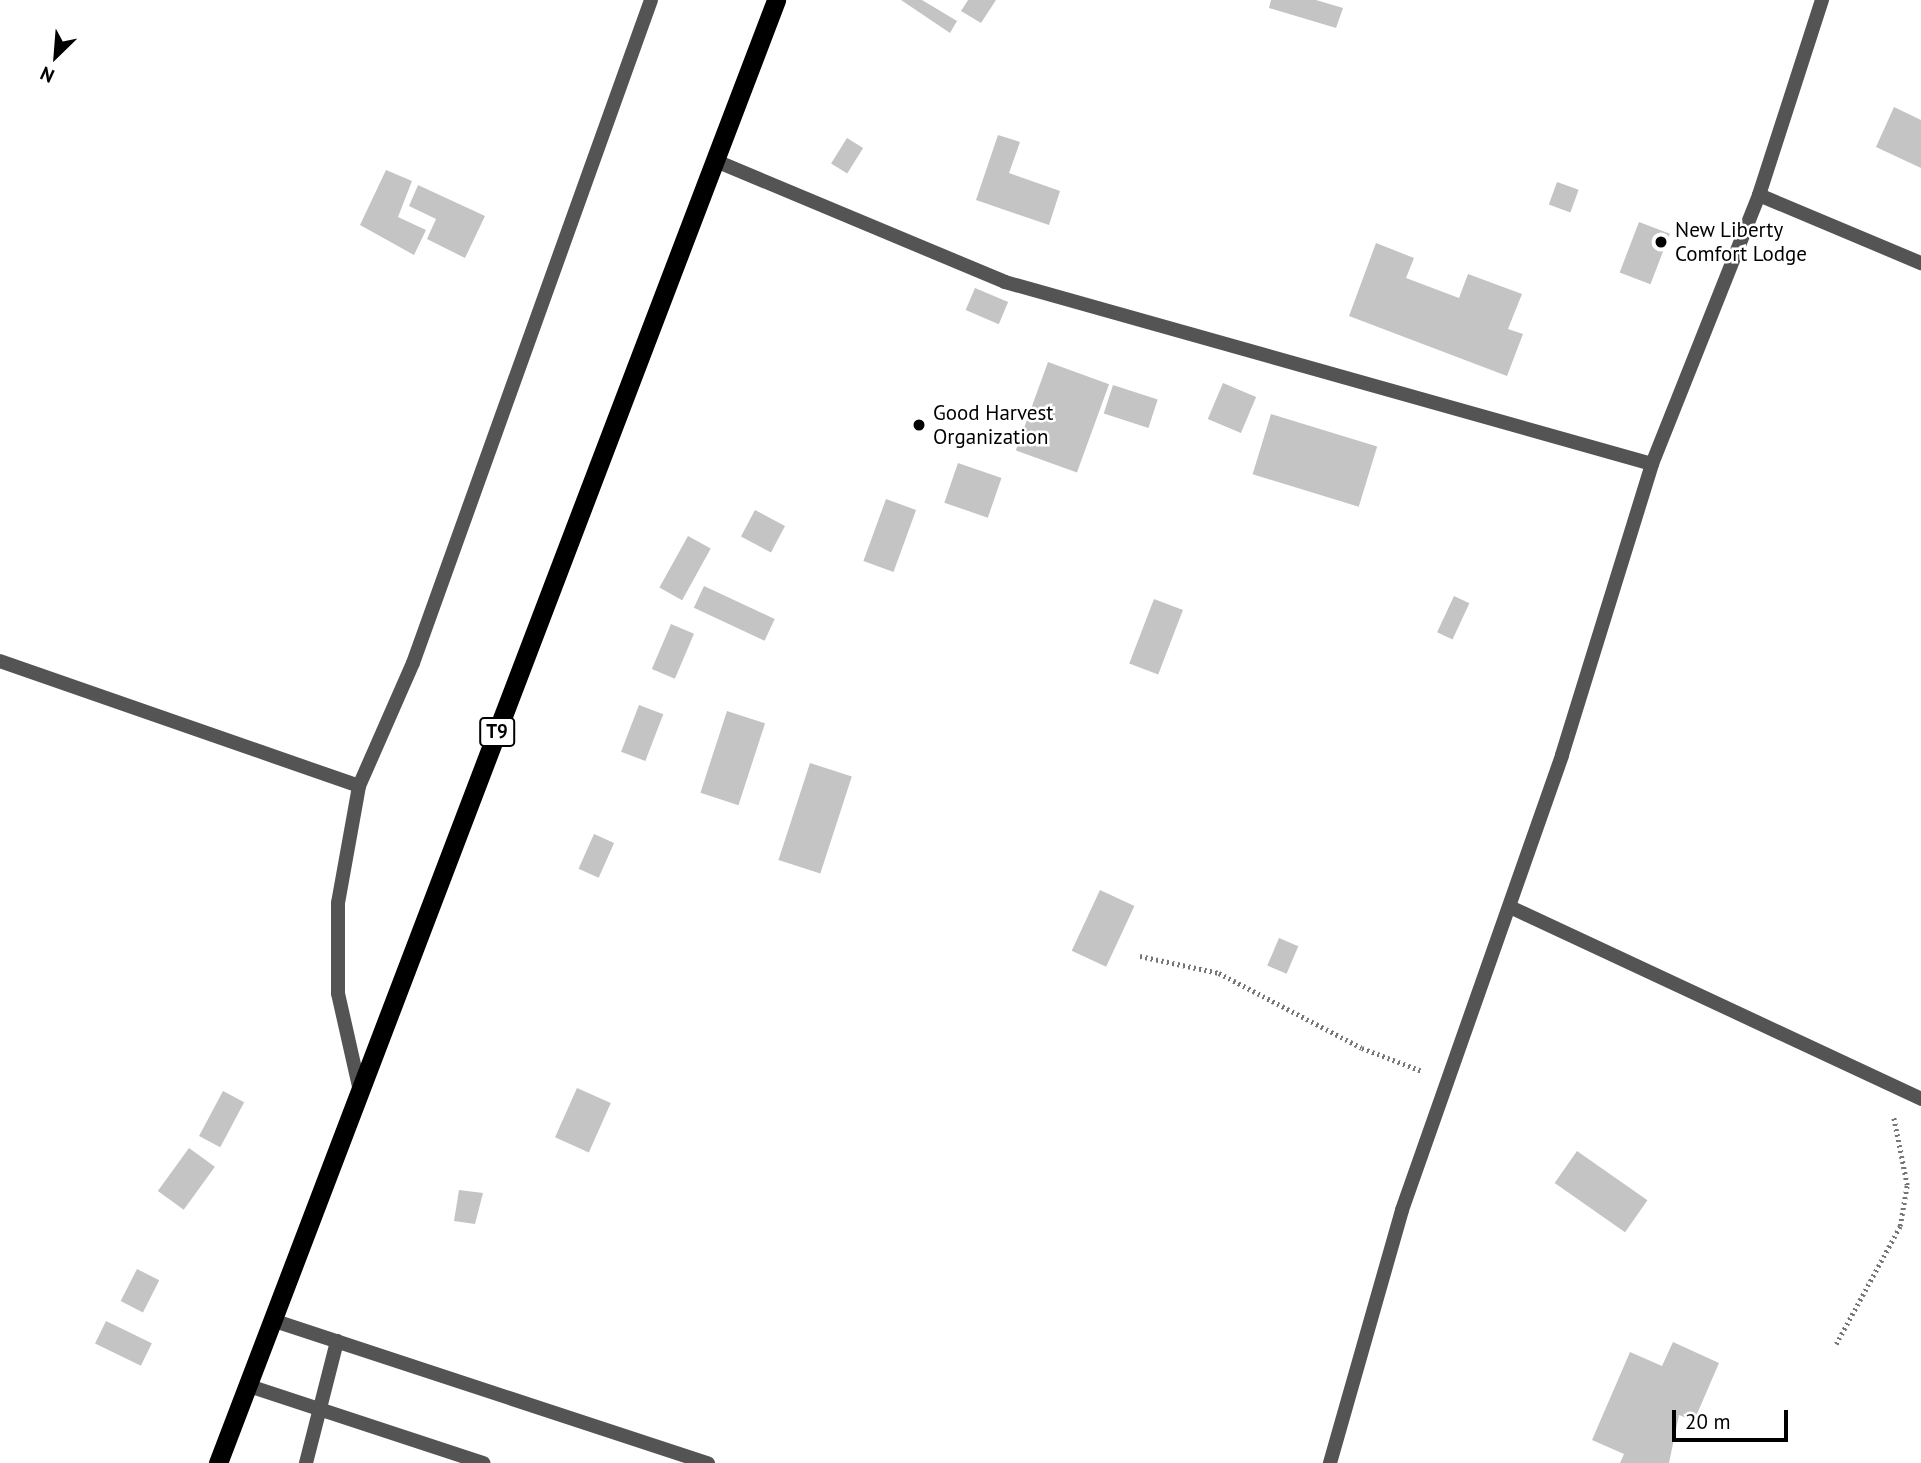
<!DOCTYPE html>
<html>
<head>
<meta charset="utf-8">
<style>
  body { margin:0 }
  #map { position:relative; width:1921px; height:1463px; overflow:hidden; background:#fff; font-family:"PT Sans",sans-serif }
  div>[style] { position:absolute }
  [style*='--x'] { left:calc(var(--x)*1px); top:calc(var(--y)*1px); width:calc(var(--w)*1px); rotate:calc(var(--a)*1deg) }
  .building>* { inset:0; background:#c4c4c4; transform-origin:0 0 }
  .path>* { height:4.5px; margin-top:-2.25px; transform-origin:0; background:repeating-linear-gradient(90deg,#767676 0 2px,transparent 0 5.5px) }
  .minor>* { height:14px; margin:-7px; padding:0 7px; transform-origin:7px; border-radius:7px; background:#545454 }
  .trunk>* { height:19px; margin:-9.5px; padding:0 9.5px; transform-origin:9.5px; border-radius:9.5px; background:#000 }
  .dots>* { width:19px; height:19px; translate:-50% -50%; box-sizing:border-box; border:4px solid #fff; border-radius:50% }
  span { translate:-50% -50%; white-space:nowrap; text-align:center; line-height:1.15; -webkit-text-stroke:5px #fff; paint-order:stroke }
  .shield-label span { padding:2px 5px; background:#fff; border:2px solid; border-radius:5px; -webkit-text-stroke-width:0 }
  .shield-label { font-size:19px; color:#000; font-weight:700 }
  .poi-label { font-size:21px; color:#000 }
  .left { translate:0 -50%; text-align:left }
  .north { position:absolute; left:21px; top:21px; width:70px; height:70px; -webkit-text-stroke:5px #fff; paint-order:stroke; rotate:205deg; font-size:19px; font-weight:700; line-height:28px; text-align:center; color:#000 }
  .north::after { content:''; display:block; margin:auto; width:24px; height:32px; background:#000; clip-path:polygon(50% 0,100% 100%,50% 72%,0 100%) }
  .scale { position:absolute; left:1672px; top:1410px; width:116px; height:32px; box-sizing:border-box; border:4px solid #000; border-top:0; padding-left:9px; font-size:21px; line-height:24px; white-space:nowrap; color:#000; -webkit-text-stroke:5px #fff; paint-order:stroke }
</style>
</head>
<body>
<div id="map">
  <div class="building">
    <div style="clip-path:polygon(901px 0,922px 0,957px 21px,950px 33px)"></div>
    <div style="clip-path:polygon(968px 0,996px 0,981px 23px,961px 11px)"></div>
    <div style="clip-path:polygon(1271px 0,1316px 0,1343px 8px,1336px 28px,1269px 8px)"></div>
    <div style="clip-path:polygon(1894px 107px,1921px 120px,1921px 168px,1876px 147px)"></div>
    <div style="clip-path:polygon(998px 135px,1020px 142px,1009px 173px,1060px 191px,1049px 225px,976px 200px)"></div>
    <div style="left:847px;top:138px;width:19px;height:30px;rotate:32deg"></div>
    <div style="clip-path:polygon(386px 170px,412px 181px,398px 217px,426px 230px,414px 255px,360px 225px)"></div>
    <div style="left:1557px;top:182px;width:23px;height:24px;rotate:20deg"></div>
    <div style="clip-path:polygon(418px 185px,485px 216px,465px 258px,427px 239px,436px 219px,409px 206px)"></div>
    <div style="left:1639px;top:222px;width:33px;height:54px;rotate:21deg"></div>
    <div style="clip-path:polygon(1376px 243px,1414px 258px,1406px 278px,1459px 298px,1468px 274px,1522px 294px,1508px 329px,1523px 334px,1507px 376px,1349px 316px)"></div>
    <div style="left:975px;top:288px;width:36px;height:24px;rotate:23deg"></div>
    <div style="left:1048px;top:362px;width:65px;height:94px;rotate:20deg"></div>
    <div style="left:1223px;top:383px;width:36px;height:39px;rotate:23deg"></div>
    <div style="left:1113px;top:385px;width:47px;height:30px;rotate:18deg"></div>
    <div style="left:1271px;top:414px;width:111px;height:63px;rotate:17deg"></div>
    <div style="left:958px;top:463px;width:46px;height:42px;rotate:19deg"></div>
    <div style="left:886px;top:499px;width:32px;height:66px;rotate:20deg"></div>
    <div style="left:755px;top:510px;width:34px;height:30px;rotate:28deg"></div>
    <div style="left:688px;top:536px;width:26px;height:59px;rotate:29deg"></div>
    <div style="left:704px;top:586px;width:78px;height:24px;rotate:25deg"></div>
    <div style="left:1454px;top:596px;width:17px;height:40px;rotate:25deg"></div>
    <div style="left:1154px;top:599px;width:31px;height:69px;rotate:21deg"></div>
    <div style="left:671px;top:624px;width:25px;height:49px;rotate:23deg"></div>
    <div style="left:639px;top:705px;width:26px;height:50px;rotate:21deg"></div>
    <div style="left:727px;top:711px;width:40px;height:86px;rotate:18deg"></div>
    <div style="left:810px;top:763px;width:44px;height:102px;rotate:18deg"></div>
    <div style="left:594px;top:834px;width:22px;height:38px;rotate:24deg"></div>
    <div style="left:1100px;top:890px;width:38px;height:67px;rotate:25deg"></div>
    <div style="left:1279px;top:938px;width:21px;height:30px;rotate:23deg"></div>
    <div style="left:577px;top:1088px;width:37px;height:54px;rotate:24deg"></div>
    <div style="left:223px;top:1091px;width:24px;height:51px;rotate:28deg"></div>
    <div style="left:189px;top:1148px;width:32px;height:53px;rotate:36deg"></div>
    <div style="left:1577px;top:1151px;width:86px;height:39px;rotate:35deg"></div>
    <div style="clip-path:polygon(459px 1190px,483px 1193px,475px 1224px,454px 1221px)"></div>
    <div style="left:137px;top:1269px;width:25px;height:36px;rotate:27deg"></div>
    <div style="left:106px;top:1321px;width:51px;height:25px;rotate:26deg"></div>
    <div style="clip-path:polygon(1673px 1342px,1719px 1363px,1694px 1421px,1679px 1415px,1669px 1463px,1620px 1463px,1624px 1454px,1592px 1440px,1630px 1352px,1662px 1366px)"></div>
  </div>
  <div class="path">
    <div style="--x:1140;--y:956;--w:81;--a:12.1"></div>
    <div style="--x:1219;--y:973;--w:161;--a:27.7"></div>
    <div style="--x:1362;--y:1048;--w:64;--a:21"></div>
    <div style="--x:1836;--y:1344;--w:134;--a:-61.5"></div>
    <div style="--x:1900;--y:1226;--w:42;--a:-80.3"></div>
    <div style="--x:1907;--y:1185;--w:71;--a:-101.3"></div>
  </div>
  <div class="minor">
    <div style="--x:716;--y:161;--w:313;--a:22.7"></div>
    <div style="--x:1005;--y:282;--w:672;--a:15.71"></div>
    <div style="--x:1759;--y:195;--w:176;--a:22.8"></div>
    <div style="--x:0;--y:661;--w:380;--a:19.2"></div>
    <div style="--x:1510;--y:907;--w:454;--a:25"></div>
    <div style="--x:360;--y:1091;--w:100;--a:-102.7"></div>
    <div style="--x:338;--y:993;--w:90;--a:-90"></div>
    <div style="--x:338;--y:903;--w:119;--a:-79.8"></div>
    <div style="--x:359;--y:786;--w:134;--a:-66.3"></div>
    <div style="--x:413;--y:663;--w:704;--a:-70.25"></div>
    <div style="--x:272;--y:1320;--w:459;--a:18.2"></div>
    <div style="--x:246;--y:1385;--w:250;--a:18.2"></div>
    <div style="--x:306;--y:1463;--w:126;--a:-75.7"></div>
    <div style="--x:1330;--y:1463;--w:263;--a:-74.1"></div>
    <div style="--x:1402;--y:1210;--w:482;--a:-70.6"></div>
    <div style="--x:1562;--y:755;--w:305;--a:-72.8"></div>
    <div style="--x:1652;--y:464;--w:289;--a:-68.3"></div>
    <div style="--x:1759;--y:195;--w:205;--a:-72.1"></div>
  </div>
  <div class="trunk">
    <div style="--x:218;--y:1463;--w:1566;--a:-69.12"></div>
  </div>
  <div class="dots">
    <div style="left:1661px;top:242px;background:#000"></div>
    <div style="left:919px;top:425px;background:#000"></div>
  </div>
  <div class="shield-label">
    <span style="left:497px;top:732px">T9</span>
  </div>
  <div class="poi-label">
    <span class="left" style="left:1675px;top:242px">New Liberty<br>Comfort Lodge</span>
    <span class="left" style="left:933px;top:425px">Good Harvest<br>Organization</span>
  </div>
  <div class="north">N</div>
  <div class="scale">20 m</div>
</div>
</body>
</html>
